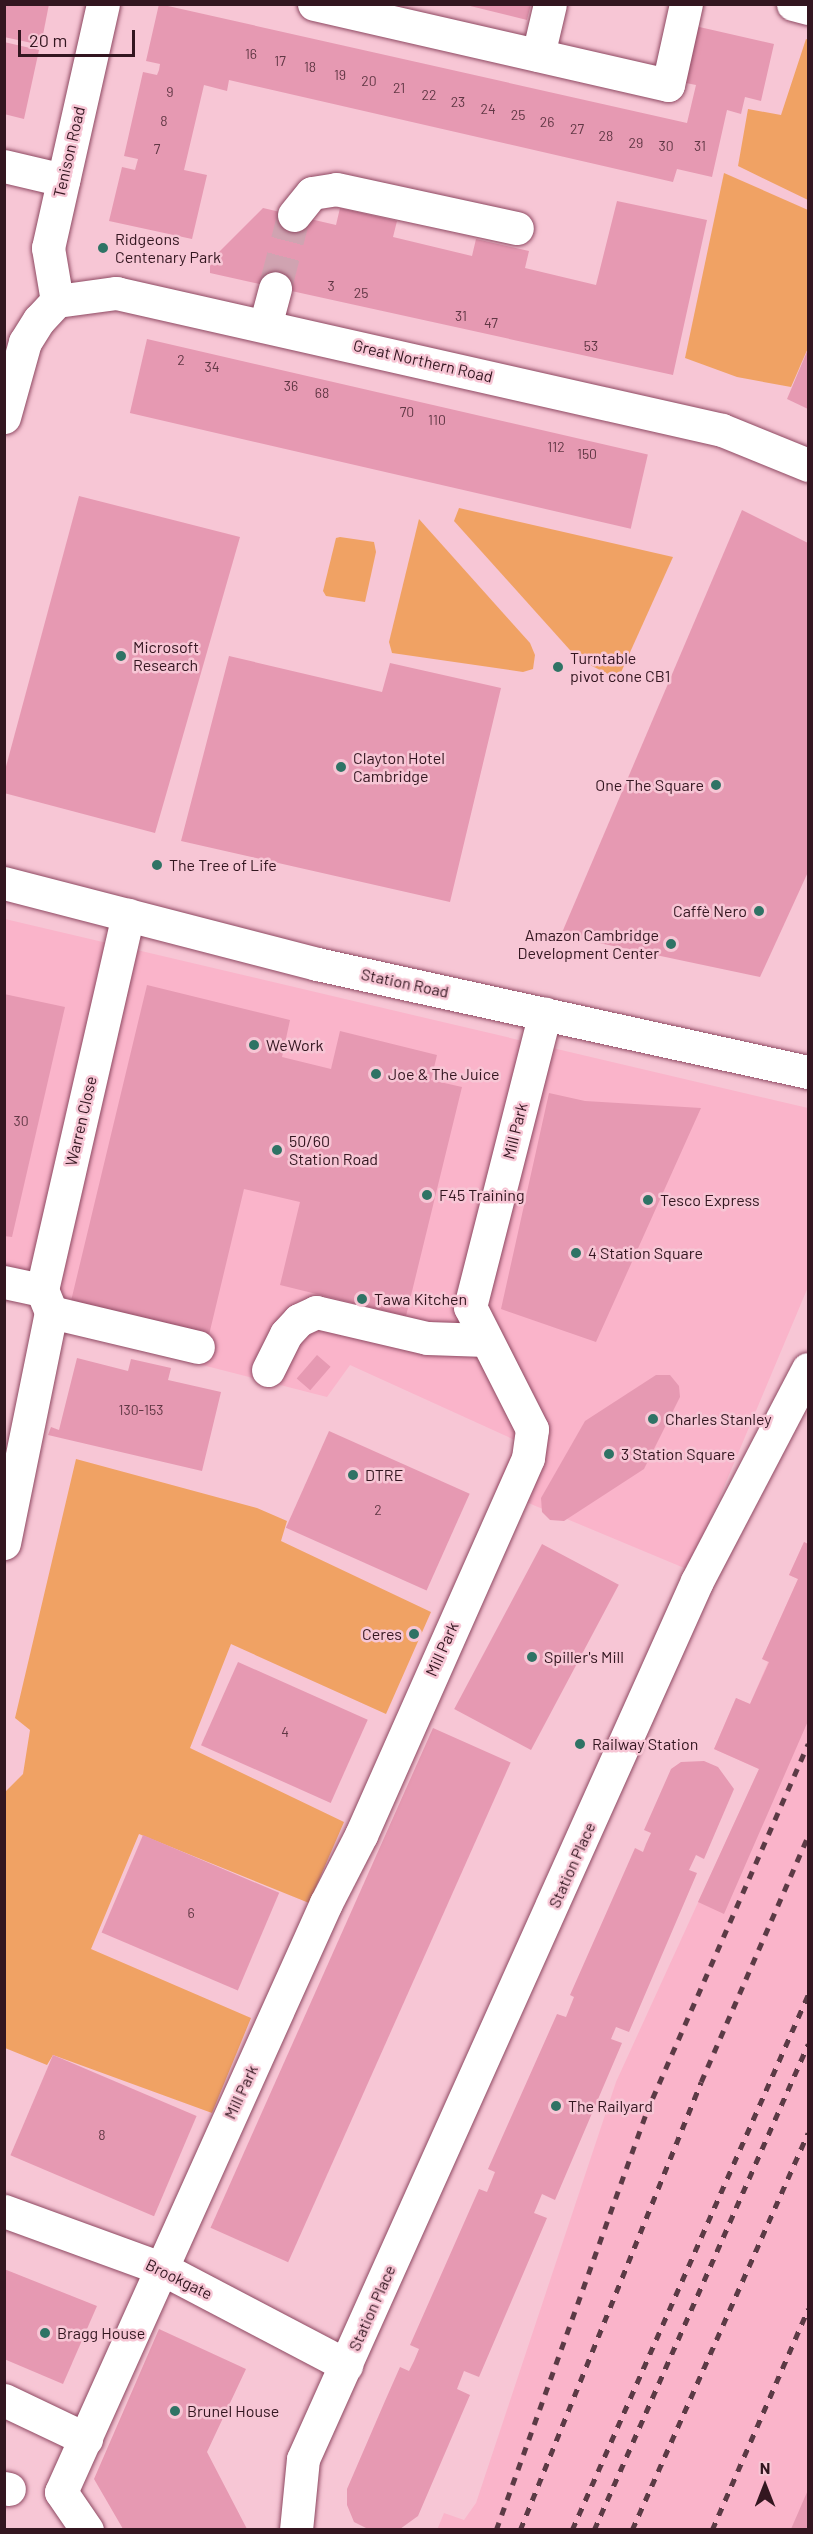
<!DOCTYPE html>
<html>
<head>
<meta charset="utf-8">
<style>
  body { margin:0 }
  #map { position:relative; width:813px; height:2534px; overflow:hidden; background:#f7c6d5; font-family:Barlow,sans-serif }
  div>[style] { position:absolute }
  [style*='--x'] { left:calc(var(--x)*1px); top:calc(var(--y)*1px); width:calc(var(--w)*1px); rotate:calc(var(--a)*1deg) }
  .built>* { inset:0; background:#fab4ca }
  .green>* { inset:0; background:#f0a264 }
  .building>* { inset:0; background:#e699b2; transform-origin:0 0 }
  .minor-tunnel>* { height:33px; margin-top:-16.5px; transform-origin:0; background:repeating-linear-gradient(90deg,#d0a3b1 0 33px,transparent 0 49px) }
  .roads { filter:drop-shadow(0 0 2px #8e4962) drop-shadow(0 0 2px #8e4962) }
  .minor>* { height:33px; margin:-16.5px; padding:0 16.5px; transform-origin:16.5px; border-radius:16.5px; background:#fff }
  .rail>* { height:4.5px; margin-top:-2.25px; transform-origin:0; background:repeating-linear-gradient(90deg,#5b3a45 0 8px,transparent 0 16px) }
  .dots>* { width:16px; height:16px; translate:-50% -50%; box-sizing:border-box; border:3px solid #f7c6d5; border-radius:50% }
  span { translate:-50% -50%; white-space:nowrap; text-align:center; line-height:1.15; -webkit-text-stroke:5px #f7c6d5; paint-order:stroke }
  .number-label { font-size:14px; color:#603744 }
  .number-label span { -webkit-text-stroke-width:0 }
  .street-label { font-size:16px; color:#331620 }
  .poi-label { font-size:16px; color:#331620 }
  .left { translate:0 -50%; text-align:left }
  .right { translate:-100% -50%; text-align:right }
  .frame { position:absolute; inset:0; border:6px solid #331620; pointer-events:none }
  .north { position:absolute; left:735px; top:2456px; width:60px; height:60px; -webkit-text-stroke:4px #f7c6d5; paint-order:stroke; rotate:0deg; font-size:16px; font-weight:700; line-height:24px; text-align:center; color:#331620 }
  .north::after { content:''; display:block; margin:auto; width:21px; height:27px; background:#331620; clip-path:polygon(50% 0,100% 100%,50% 72%,0 100%) }
  .scale { position:absolute; left:18px; top:30px; width:117px; height:27px; box-sizing:border-box; border:3px solid #331620; border-top:0; padding-left:8px; font-size:18px; line-height:21px; white-space:nowrap; color:#331620; -webkit-text-stroke:4px #f7c6d5; paint-order:stroke }
</style>
</head>
<body>
<div id="map">
  <div class="built">
    <div style="clip-path:polygon(5px 919px,808px 1108px,808px 1287px,689px 1570px,495px 1489px,517px 1441px,350px 1365px,327px 1397px,42px 1324px,32px 1282px,5px 1276px)"></div>
    <div style="clip-path:polygon(804px 1542px,808px 1544px,808px 2529px,437px 2530px,444px 2513px,464px 2520px,476px 2503px,616px 2082px,759px 1769px,714px 1749px,736px 1698px,750px 1704px,768px 1662px,762px 1659px,798px 1579px,789px 1575px)"></div>
  </div>
  <div class="green">
    <div style="clip-path:polygon(806px 39px,808px 40px,808px 200px,738px 166px,748px 109px,781px 115px)"></div>
    <div style="clip-path:polygon(724px 173px,808px 210px,808px 348px,791px 387px,737px 377px,685px 358px)"></div>
    <div style="clip-path:polygon(459px 508px,673px 557px,618px 679px,578px 659px,454px 521px)"></div>
    <div style="clip-path:polygon(419px 519px,530px 643px,535px 655px,533px 669px,523px 672px,392px 653px,389px 642px)"></div>
    <div style="clip-path:polygon(340px 537px,374px 542px,376px 552px,365px 602px,326px 596px,323px 591px,336px 538px)"></div>
    <div style="clip-path:polygon(76px 1459px,257px 1508px,287px 1521px,281px 1541px,431px 1612px,386px 1714px,231px 1644px,190px 1748px,344px 1822px,309px 1903px,139px 1834px,91px 1949px,251px 2018px,212px 2113px,53px 2055px,47px 2065px,5px 2048px,5px 1792px,23px 1774px,30px 1730px,15px 1718px)"></div>
  </div>
  <div class="building">
    <div style="clip-path:polygon(4px 4px,49px 4px,41px 45px,4px 37px)"></div>
    <div style="clip-path:polygon(159px 4px,687px 123px,696px 85px,681px 82px,695px 26px,774px 44px,761px 101px,745px 97px,741px 114px,727px 110px,712px 177px,677px 169px,673px 182px,229px 80px,227px 91px,204px 85px,184px 170px,207px 175px,192px 239px,109px 221px,122px 167px,135px 170px,138px 159px,124px 156px,143px 72px,157px 75px,159px 70px,160px 64px,146px 61px)"></div>
    <div style="clip-path:polygon(462px 4px,531px 4px,527px 20px)"></div>
    <div style="clip-path:polygon(4px 42px,39px 50px,24px 119px,4px 114px)"></div>
    <div style="clip-path:polygon(617px 201px,707px 220px,673px 375px,210px 273px,210px 261px,263px 208px,336px 225px,340px 208px,397px 221px,393px 237px,472px 256px,476px 239px,529px 251px,525px 268px,596px 285px)"></div>
    <div style="left:147px;top:339px;width:514px;height:76px;rotate:13deg"></div>
    <div style="clip-path:polygon(808px 349px,808px 409px,787px 399px)"></div>
    <div style="clip-path:polygon(79px 496px,240px 537px,155px 833px,4px 793px,4px 774px)"></div>
    <div style="clip-path:polygon(742px 510px,808px 543px,808px 872px,760px 977px,561px 935px)"></div>
    <div style="clip-path:polygon(229px 656px,382px 692px,390px 663px,501px 688px,450px 902px,181px 841px)"></div>
    <div style="clip-path:polygon(147px 985px,290px 1020px,282px 1057px,331px 1069px,340px 1031px,437px 1055px,431px 1080px,462px 1087px,406px 1316px,280px 1285px,300px 1202px,244px 1189px,209px 1335px,71px 1301px)"></div>
    <div style="clip-path:polygon(4px 994px,65px 1007px,12px 1237px,4px 1236px)"></div>
    <div style="clip-path:polygon(549px 1093px,585px 1101px,701px 1108px,596px 1342px,501px 1309px)"></div>
    <div style="left:317px;top:1355px;width:18px;height:31px;rotate:41deg"></div>
    <div style="clip-path:polygon(77px 1358px,128px 1371px,131px 1359px,171px 1368px,168px 1380px,221px 1392px,202px 1471px,48px 1435px,51px 1427px,59px 1430px)"></div>
    <div style="clip-path:polygon(656px 1375px,670px 1375px,679px 1386px,680px 1397px,644px 1469px,564px 1521px,550px 1520px,542px 1512px,541px 1498px,585px 1421px)"></div>
    <div style="left:329px;top:1431px;width:154px;height:106px;rotate:24deg"></div>
    <div style="clip-path:polygon(804px 1542px,808px 1544px,808px 1721px,724px 1914px,698px 1902px,759px 1769px,714px 1749px,736px 1698px,750px 1704px,769px 1662px,762px 1659px,798px 1579px,789px 1575px)"></div>
    <div style="left:542px;top:1544px;width:87px;height:187px;rotate:28deg"></div>
    <div style="left:238px;top:1662px;width:142px;height:91px;rotate:24deg"></div>
    <div style="left:433px;top:1728px;width:85px;height:547px;rotate:24deg"></div>
    <div style="clip-path:polygon(704px 1761px,718px 1767px,734px 1789px,704px 1859px,696px 1855px,689px 1870px,697px 1873px,629px 2032px,616px 2027px,611px 2039px,622px 2043px,555px 2200px,542px 2194px,534px 2213px,547px 2218px,479px 2377px,464px 2371px,457px 2389px,470px 2395px,418px 2516px,400px 2529px,368px 2529px,354px 2522px,347px 2505px,347px 2489px,385px 2401px,400px 2367px,409px 2371px,414px 2361px,419px 2349px,410px 2345px,479px 2189px,487px 2192px,495px 2172px,488px 2169px,557px 2014px,566px 2017px,574px 1997px,570px 1995px,635px 1848px,643px 1852px,646px 1844px,651px 1833px,644px 1830px,671px 1769px,681px 1762px)"></div>
    <div style="left:143px;top:1835px;width:148px;height:106px;rotate:23deg"></div>
    <div style="left:53px;top:2055px;width:156px;height:109px;rotate:23deg"></div>
    <div style="clip-path:polygon(4px 2269px,97px 2306px,63px 2384px,4px 2359px)"></div>
    <div style="clip-path:polygon(159px 2329px,246px 2369px,207px 2452px,247px 2529px,123px 2529px,94px 2479px)"></div>
    <div style="clip-path:polygon(808px 2490px,808px 2529px,791px 2529px)"></div>
  </div>
  <div class="minor-tunnel">
    <div style="--x:275;--y:288;--w:75;--a:-75.4"></div>
  </div>
  <div class="roads">
    <div class="minor">
      <div style="--x:314;--y:4;--w:363;--a:12.9"></div>
      <div style="--x:668;--y:85;--w:83;--a:-77.5"></div>
      <div style="--x:793;--y:4;--w:16;--a:15"></div>
      <div style="--x:538;--y:55;--w:52;--a:-76.8"></div>
      <div style="--x:4;--y:166;--w:61;--a:13.3"></div>
      <div style="--x:294;--y:215;--w:28;--a:-51"></div>
      <div style="--x:312;--y:193;--w:24;--a:-9"></div>
      <div style="--x:336;--y:189;--w:185;--a:12.2"></div>
      <div style="--x:57;--y:301;--w:54;--a:-99.6"></div>
      <div style="--x:48;--y:248;--w:250;--a:-77.3"></div>
      <div style="--x:265;--y:326;--w:39;--a:-75"></div>
      <div style="--x:4;--y:417;--w:78;--a:-74.4"></div>
      <div style="--x:25;--y:342;--w:26;--a:-58"></div>
      <div style="--x:39;--y:320;--w:26;--a:-47"></div>
      <div style="--x:57;--y:301;--w:60;--a:-7.7"></div>
      <div style="--x:116;--y:293;--w:621;--a:12.74"></div>
      <div style="--x:722;--y:430;--w:93;--a:22.1"></div>
      <div style="--x:4;--y:883;--w:323;--a:14.5"></div>
      <div style="--x:317;--y:964;--w:503;--a:12.41"></div>
      <div style="--x:4;--y:1282;--w:39;--a:12"></div>
      <div style="--x:42;--y:1290;--w:385;--a:-77.1"></div>
      <div style="--x:51;--y:1312;--w:151;--a:13.4"></div>
      <div style="--x:268;--y:1370;--w:40;--a:-63.4"></div>
      <div style="--x:286;--y:1334;--w:19;--a:-47"></div>
      <div style="--x:299;--y:1320;--w:19;--a:-25"></div>
      <div style="--x:316;--y:1312;--w:114;--a:13.2"></div>
      <div style="--x:427;--y:1338;--w:59;--a:1.9"></div>
      <div style="--x:4;--y:1543;--w:236;--a:-78.5"></div>
      <div style="--x:51;--y:1312;--w:24;--a:-112"></div>
      <div style="--x:4;--y:2211;--w:169;--a:20"></div>
      <div style="--x:163;--y:2269;--w:207;--a:27.7"></div>
      <div style="--x:4;--y:2400;--w:91;--a:25.4"></div>
      <div style="--x:4;--y:2488;--w:5;--a:11"></div>
      <div style="--x:87;--y:2530;--w:46;--a:-124.4"></div>
      <div style="--x:61;--y:2492;--w:646;--a:-65.78"></div>
      <div style="--x:326;--y:1903;--w:76;--a:-62.8"></div>
      <div style="--x:361;--y:1835;--w:412;--a:-66.1"></div>
      <div style="--x:528;--y:1458;--w:29;--a:-82"></div>
      <div style="--x:532;--y:1429;--w:137;--a:-116.9"></div>
      <div style="--x:470;--y:1307;--w:303;--a:-75.7"></div>
      <div style="--x:296;--y:2530;--w:71;--a:-84.4"></div>
      <div style="--x:303;--y:2459;--w:962;--a:-65.83"></div>
      <div style="--x:697;--y:1581;--w:239;--a:-62.4"></div>
    </div>
  </div>
  <div class="rail">
    <div style="--x:496;--y:2530;--w:443;--a:-70.2"></div>
    <div style="--x:646;--y:2113;--w:403;--a:-66.3"></div>
    <div style="--x:520;--y:2530;--w:483;--a:-68"></div>
    <div style="--x:701;--y:2082;--w:268;--a:-66.5"></div>
    <div style="--x:572;--y:2530;--w:585;--a:-66.2"></div>
    <div style="--x:594;--y:2530;--w:531;--a:-66.23"></div>
    <div style="--x:632;--y:2530;--w:434;--a:-66.1"></div>
    <div style="--x:712;--y:2530;--w:241;--a:-66.5"></div>
  </div>
  <div class="dots">
    <div style="left:103px;top:248px;background:#2f7365"></div>
    <div style="left:121px;top:656px;background:#2f7365"></div>
    <div style="left:558px;top:667px;background:#2f7365"></div>
    <div style="left:341px;top:767px;background:#2f7365"></div>
    <div style="left:716px;top:785px;background:#2f7365"></div>
    <div style="left:157px;top:865px;background:#2f7365"></div>
    <div style="left:759px;top:911px;background:#2f7365"></div>
    <div style="left:671px;top:944px;background:#2f7365"></div>
    <div style="left:254px;top:1045px;background:#2f7365"></div>
    <div style="left:376px;top:1074px;background:#2f7365"></div>
    <div style="left:277px;top:1150px;background:#2f7365"></div>
    <div style="left:427px;top:1195px;background:#2f7365"></div>
    <div style="left:648px;top:1200px;background:#2f7365"></div>
    <div style="left:576px;top:1253px;background:#2f7365"></div>
    <div style="left:362px;top:1299px;background:#2f7365"></div>
    <div style="left:653px;top:1419px;background:#2f7365"></div>
    <div style="left:609px;top:1454px;background:#2f7365"></div>
    <div style="left:353px;top:1475px;background:#2f7365"></div>
    <div style="left:414px;top:1634px;background:#2f7365"></div>
    <div style="left:532px;top:1657px;background:#2f7365"></div>
    <div style="left:580px;top:1744px;background:#2f7365"></div>
    <div style="left:556px;top:2106px;background:#2f7365"></div>
    <div style="left:45px;top:2333px;background:#2f7365"></div>
    <div style="left:175px;top:2411px;background:#2f7365"></div>
  </div>
  <div class="number-label">
    <span style="left:251px;top:54px">16</span>
    <span style="left:280px;top:61px">17</span>
    <span style="left:310px;top:67px">18</span>
    <span style="left:340px;top:75px">19</span>
    <span style="left:369px;top:81px">20</span>
    <span style="left:399px;top:88px">21</span>
    <span style="left:170px;top:92px">9</span>
    <span style="left:429px;top:95px">22</span>
    <span style="left:458px;top:102px">23</span>
    <span style="left:488px;top:109px">24</span>
    <span style="left:518px;top:115px">25</span>
    <span style="left:164px;top:121px">8</span>
    <span style="left:547px;top:122px">26</span>
    <span style="left:577px;top:129px">27</span>
    <span style="left:606px;top:136px">28</span>
    <span style="left:636px;top:143px">29</span>
    <span style="left:666px;top:146px">30</span>
    <span style="left:700px;top:146px">31</span>
    <span style="left:157px;top:149px">7</span>
    <span style="left:331px;top:286px">3</span>
    <span style="left:361px;top:293px">25</span>
    <span style="left:461px;top:316px">31</span>
    <span style="left:491px;top:323px">47</span>
    <span style="left:591px;top:346px">53</span>
    <span style="left:181px;top:360px">2</span>
    <span style="left:212px;top:367px">34</span>
    <span style="left:291px;top:386px">36</span>
    <span style="left:322px;top:393px">68</span>
    <span style="left:407px;top:412px">70</span>
    <span style="left:437px;top:420px">110</span>
    <span style="left:556px;top:447px">112</span>
    <span style="left:587px;top:454px">150</span>
    <span style="left:21px;top:1121px">30</span>
    <span style="left:141px;top:1410px">130-153</span>
    <span style="left:378px;top:1510px">2</span>
    <span style="left:285px;top:1732px">4</span>
    <span style="left:191px;top:1913px">6</span>
    <span style="left:102px;top:2135px">8</span>
  </div>
  <div class="street-label">
    <span style="left:69px;top:152px;rotate:-77deg">Tenison Road</span>
    <span style="left:423px;top:361px;rotate:13deg">Great Northern Road</span>
    <span style="left:405px;top:983px;rotate:12deg">Station Road</span>
    <span style="left:81px;top:1121px;rotate:-77deg">Warren Close</span>
    <span style="left:515px;top:1131px;rotate:-76deg">Mill Park</span>
    <span style="left:442px;top:1649px;rotate:-66deg">Mill Park</span>
    <span style="left:572px;top:1865px;rotate:-66deg">Station Place</span>
    <span style="left:241px;top:2092px;rotate:-65deg">Mill Park</span>
    <span style="left:179px;top:2279px;rotate:26deg">Brookgate</span>
    <span style="left:372px;top:2308px;rotate:-66deg">Station Place</span>
  </div>
  <div class="poi-label">
    <span class="left" style="left:115px;top:248px">Ridgeons<br>Centenary Park</span>
    <span class="left" style="left:133px;top:656px">Microsoft<br>Research</span>
    <span class="left" style="left:570px;top:667px">Turntable<br>pivot cone CB1</span>
    <span class="left" style="left:353px;top:767px">Clayton Hotel<br>Cambridge</span>
    <span class="right" style="left:704px;top:785px">One The Square</span>
    <span class="left" style="left:169px;top:865px">The Tree of Life</span>
    <span class="right" style="left:747px;top:911px">Caffè Nero</span>
    <span class="right" style="left:659px;top:944px">Amazon Cambridge<br>Development Center</span>
    <span class="left" style="left:266px;top:1045px">WeWork</span>
    <span class="left" style="left:388px;top:1074px">Joe &amp; The Juice</span>
    <span class="left" style="left:289px;top:1150px">50/60<br>Station Road</span>
    <span class="left" style="left:439px;top:1195px">F45 Training</span>
    <span class="left" style="left:660px;top:1200px">Tesco Express</span>
    <span class="left" style="left:588px;top:1253px">4 Station Square</span>
    <span class="left" style="left:374px;top:1299px">Tawa Kitchen</span>
    <span class="left" style="left:665px;top:1419px">Charles Stanley</span>
    <span class="left" style="left:621px;top:1454px">3 Station Square</span>
    <span class="left" style="left:365px;top:1475px">DTRE</span>
    <span class="right" style="left:402px;top:1634px">Ceres</span>
    <span class="left" style="left:544px;top:1657px">Spiller's Mill</span>
    <span class="left" style="left:592px;top:1744px">Railway Station</span>
    <span class="left" style="left:568px;top:2106px">The Railyard</span>
    <span class="left" style="left:57px;top:2333px">Bragg House</span>
    <span class="left" style="left:187px;top:2411px">Brunel House</span>
  </div>
  <div class="frame"></div>
  <div class="north">N</div>
  <div class="scale">20 m</div>
</div>
</body>
</html>
